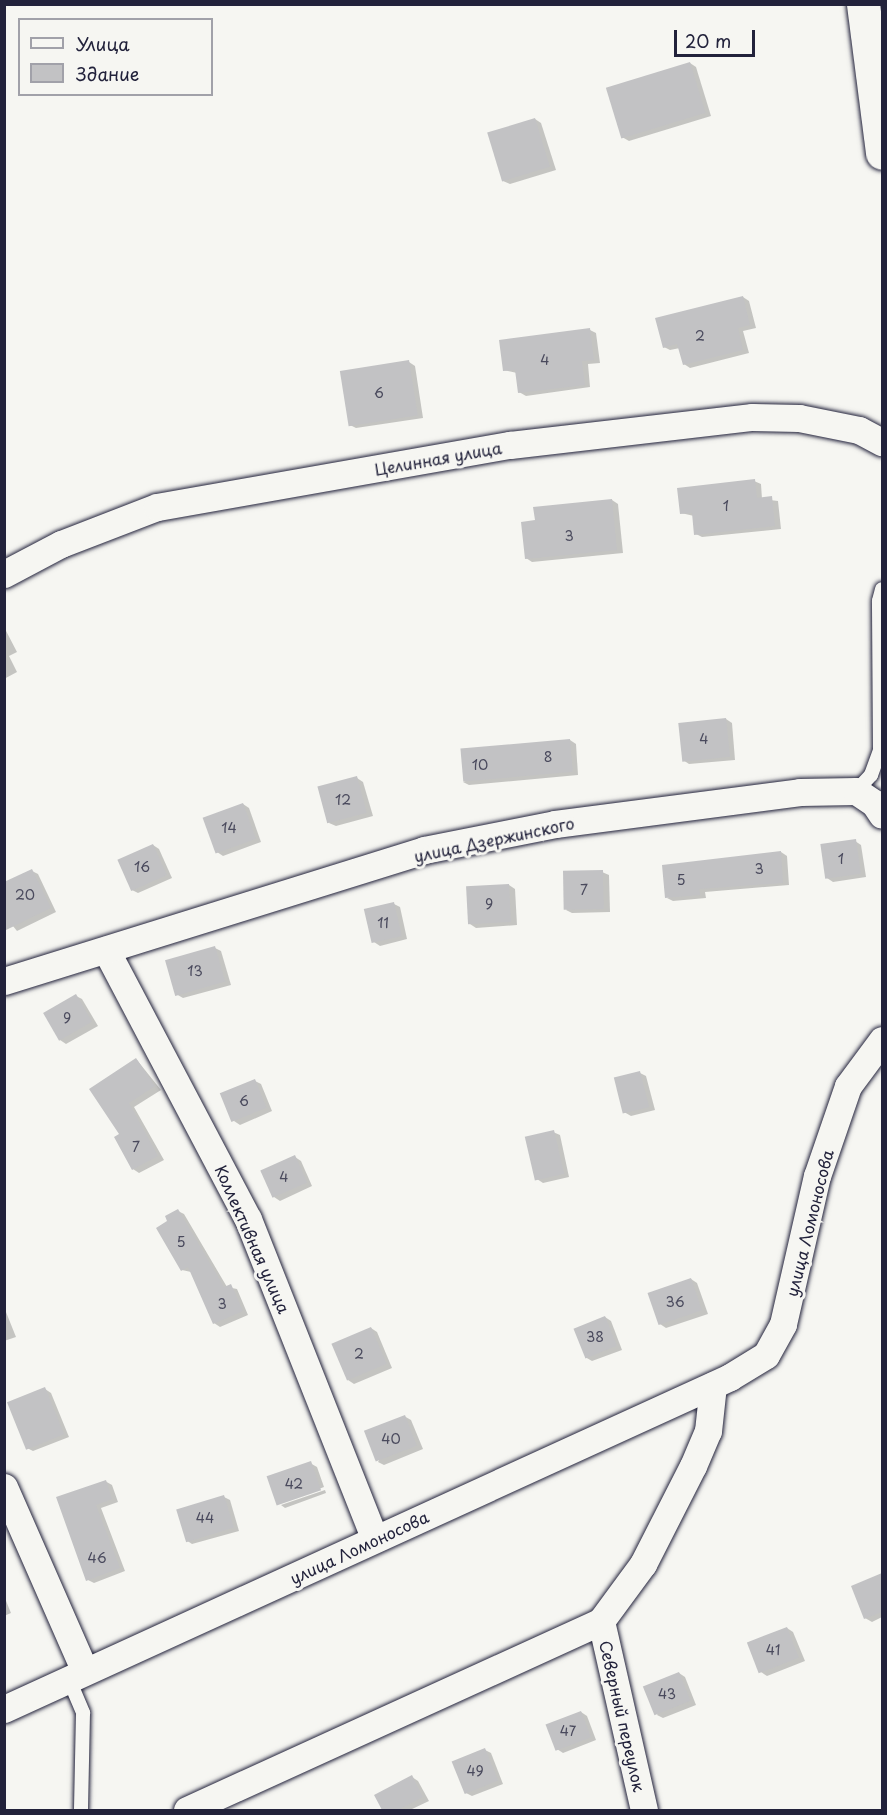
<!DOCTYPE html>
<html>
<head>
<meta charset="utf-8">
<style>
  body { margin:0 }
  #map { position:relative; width:887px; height:1815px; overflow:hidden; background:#f6f6f2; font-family:"Playpen Sans",sans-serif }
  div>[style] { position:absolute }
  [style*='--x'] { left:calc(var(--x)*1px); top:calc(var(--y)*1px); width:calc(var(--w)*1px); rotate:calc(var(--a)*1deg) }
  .shadow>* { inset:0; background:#0003 }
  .building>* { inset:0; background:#c2c2c4; transform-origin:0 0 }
  .roads { filter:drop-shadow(0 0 2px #22223b) drop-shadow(0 0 2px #22223b) }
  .service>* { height:14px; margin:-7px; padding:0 7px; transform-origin:7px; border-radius:7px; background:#f6f6f2 }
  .minor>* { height:27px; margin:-13.5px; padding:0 13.5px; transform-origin:13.5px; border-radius:13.5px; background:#f6f6f2 }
  .tertiary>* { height:33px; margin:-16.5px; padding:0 16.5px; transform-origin:16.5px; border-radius:16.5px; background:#f6f6f2 }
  span { translate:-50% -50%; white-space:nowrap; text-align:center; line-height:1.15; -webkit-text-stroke:6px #f6f6f2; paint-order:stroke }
  .number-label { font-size:14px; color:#4a4a5d }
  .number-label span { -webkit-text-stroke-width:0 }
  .street-label { font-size:16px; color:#22223b }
  .frame { position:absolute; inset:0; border:6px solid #22223b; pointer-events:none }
  .legend { position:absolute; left:18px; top:18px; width:195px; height:78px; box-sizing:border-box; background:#f6f6f2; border:2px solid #a1a1a9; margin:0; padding:8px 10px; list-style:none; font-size:18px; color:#22223b }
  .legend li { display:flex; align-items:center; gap:12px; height:30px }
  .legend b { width:30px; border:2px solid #a1a1a9 }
  .scale { position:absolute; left:674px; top:30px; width:81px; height:27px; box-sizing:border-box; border:3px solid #22223b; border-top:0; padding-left:8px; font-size:18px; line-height:21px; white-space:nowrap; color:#22223b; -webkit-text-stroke:4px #f6f6f2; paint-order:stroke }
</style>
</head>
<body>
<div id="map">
  <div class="shadow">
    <div style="clip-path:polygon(690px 63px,696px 67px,711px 116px,629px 141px,622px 137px)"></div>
    <div style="clip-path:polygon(535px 119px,541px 123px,556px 170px,510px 184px,503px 181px)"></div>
    <div style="clip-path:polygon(743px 297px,749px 301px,756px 328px,743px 331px,749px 353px,690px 368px,684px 364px,680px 348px,670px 350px,664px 347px)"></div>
    <div style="clip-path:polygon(590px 330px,596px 333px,600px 363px,588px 364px,590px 387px,526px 396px,519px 392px,517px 373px,504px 370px)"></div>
    <div style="clip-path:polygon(409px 362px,415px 366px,423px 418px,356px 428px,350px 425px)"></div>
    <div style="clip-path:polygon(754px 481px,761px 484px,762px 499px,778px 501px,781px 529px,702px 537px,696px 534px,694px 516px,681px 513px)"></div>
    <div style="clip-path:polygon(612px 500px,618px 504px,623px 553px,532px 562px,526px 558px)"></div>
    <div style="clip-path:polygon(4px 627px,17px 652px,9px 656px,17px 672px,4px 679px)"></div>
    <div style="clip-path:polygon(726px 719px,732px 723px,735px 760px,689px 764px,683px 760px)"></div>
    <div style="clip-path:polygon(570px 740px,576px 744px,578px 775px,469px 785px,463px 782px)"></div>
    <div style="clip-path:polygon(357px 778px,363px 782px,373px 816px,336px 826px,329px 823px)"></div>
    <div style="clip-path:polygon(243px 804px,249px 808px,261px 842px,223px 856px,217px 852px)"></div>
    <div style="clip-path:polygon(855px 841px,861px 845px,866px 877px,833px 882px,827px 878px)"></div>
    <div style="clip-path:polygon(153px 845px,159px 849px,172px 878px,138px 893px,132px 890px)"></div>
    <div style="clip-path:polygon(781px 852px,787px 856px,789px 885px,705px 892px,706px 898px,673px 901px,667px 898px)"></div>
    <div style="clip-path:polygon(32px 871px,38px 874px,56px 912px,17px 931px,4px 915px)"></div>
    <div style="clip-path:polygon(602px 872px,609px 875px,610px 912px,572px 913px,566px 910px)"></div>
    <div style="clip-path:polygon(509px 885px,515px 889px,517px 925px,476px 928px,470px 924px)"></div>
    <div style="clip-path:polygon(394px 904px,400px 907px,407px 939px,380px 946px,374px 942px)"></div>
    <div style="clip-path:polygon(215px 948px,221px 951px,231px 985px,183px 998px,176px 994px)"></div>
    <div style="clip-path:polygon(76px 996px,82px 999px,98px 1026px,66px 1044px,60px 1040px)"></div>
    <div style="clip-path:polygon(137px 1060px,161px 1090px,134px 1107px,164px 1160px,139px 1173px,133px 1169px,116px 1138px,121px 1135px)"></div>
    <div style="clip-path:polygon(640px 1073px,646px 1076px,655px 1110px,631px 1116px,624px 1112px)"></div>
    <div style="clip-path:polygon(255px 1081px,261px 1084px,272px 1111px,240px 1125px,234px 1121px)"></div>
    <div style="clip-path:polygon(553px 1132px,560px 1135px,569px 1177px,543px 1183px,537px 1179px)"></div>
    <div style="clip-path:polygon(295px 1157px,301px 1161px,312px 1186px,280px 1201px,274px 1197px)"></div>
    <div style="clip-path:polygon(178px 1211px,184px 1214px,227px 1287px,237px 1289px,248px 1315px,220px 1327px,214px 1323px,191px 1272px,182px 1270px,169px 1222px)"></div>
    <div style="clip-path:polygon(691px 1279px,697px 1283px,708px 1314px,666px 1328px,660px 1324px)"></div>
    <div style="clip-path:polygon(4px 1307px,16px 1337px,4px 1341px)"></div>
    <div style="clip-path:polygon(605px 1317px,611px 1321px,622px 1350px,592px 1361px,585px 1357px)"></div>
    <div style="clip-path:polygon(371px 1328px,377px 1332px,392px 1368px,354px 1384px,348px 1380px)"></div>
    <div style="clip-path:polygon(45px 1389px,51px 1393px,69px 1437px,33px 1451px,27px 1448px)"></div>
    <div style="clip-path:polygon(404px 1416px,411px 1420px,423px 1449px,384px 1465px,378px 1462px)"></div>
    <div style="clip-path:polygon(310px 1463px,317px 1467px,324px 1487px,279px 1504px)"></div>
    <div style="clip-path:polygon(105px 1481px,112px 1485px,118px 1502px,101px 1508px,125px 1571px,94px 1583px,88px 1580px,57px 1498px)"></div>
    <div style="clip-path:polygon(325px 1490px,326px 1493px,285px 1508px,281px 1505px)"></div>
    <div style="clip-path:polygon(224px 1497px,230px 1500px,239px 1531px,192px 1544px,186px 1540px)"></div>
    <div style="clip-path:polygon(882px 1575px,882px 1617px,872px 1622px,865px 1618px,853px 1587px)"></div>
    <div style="clip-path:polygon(4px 1596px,11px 1613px,4px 1616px)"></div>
    <div style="clip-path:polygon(787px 1628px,793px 1632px,805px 1661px,767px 1676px,761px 1672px)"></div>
    <div style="clip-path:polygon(679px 1673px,685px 1677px,696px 1705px,663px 1718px,657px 1715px)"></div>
    <div style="clip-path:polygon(581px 1712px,587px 1716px,596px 1740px,563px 1753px,557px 1749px)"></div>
    <div style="clip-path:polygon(485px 1750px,491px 1753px,503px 1784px,472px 1796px,466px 1793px)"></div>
    <div style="clip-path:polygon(412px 1777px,418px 1781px,429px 1801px,410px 1810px,384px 1810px,376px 1795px)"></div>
  </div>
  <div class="building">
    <div style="left:690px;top:62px;width:53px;height:88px;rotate:73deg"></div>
    <div style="left:535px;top:118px;width:51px;height:50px;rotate:73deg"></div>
    <div style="clip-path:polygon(743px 296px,750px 325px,738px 328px,743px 350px,683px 365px,677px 344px,663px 348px,655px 318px)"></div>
    <div style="clip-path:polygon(590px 328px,594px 360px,582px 361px,585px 385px,518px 393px,515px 370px,503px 371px,499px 340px)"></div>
    <div style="left:409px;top:360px;width:56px;height:70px;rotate:81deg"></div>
    <div style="clip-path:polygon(755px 479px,757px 498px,772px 496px,775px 526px,694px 535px,692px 513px,680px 514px,677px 488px)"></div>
    <div style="clip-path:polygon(612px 499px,617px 550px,525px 559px,521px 522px,535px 520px,533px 507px)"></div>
    <div style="left:726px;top:718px;width:39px;height:48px;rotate:84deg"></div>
    <div style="left:570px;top:739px;width:33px;height:110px;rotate:85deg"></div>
    <div style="left:357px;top:776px;width:38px;height:41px;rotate:75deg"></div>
    <div style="left:243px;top:803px;width:38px;height:43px;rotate:70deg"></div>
    <div style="left:856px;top:839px;width:35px;height:36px;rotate:82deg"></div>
    <div style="left:153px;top:844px;width:34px;height:39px;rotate:66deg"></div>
    <div style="clip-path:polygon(781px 851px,783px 883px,699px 889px,700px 895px,665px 898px,662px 865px)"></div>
    <div style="clip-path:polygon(32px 869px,51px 908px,4px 931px,4px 882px)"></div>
    <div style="left:603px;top:870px;width:39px;height:40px;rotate:89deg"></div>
    <div style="left:509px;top:884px;width:38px;height:43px;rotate:87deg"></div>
    <div style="left:394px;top:902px;width:35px;height:31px;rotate:77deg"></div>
    <div style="left:215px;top:946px;width:37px;height:52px;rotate:74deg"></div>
    <div style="left:76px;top:994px;width:32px;height:38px;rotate:60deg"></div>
    <div style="clip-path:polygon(136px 1058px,155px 1086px,129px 1103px,158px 1156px,132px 1170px,114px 1137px,119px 1134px,89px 1089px)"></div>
    <div style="left:640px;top:1071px;width:37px;height:27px;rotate:76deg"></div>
    <div style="left:255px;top:1079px;width:31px;height:38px;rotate:68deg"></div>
    <div style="left:554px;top:1130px;width:45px;height:30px;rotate:77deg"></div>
    <div style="left:295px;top:1155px;width:30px;height:38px;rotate:66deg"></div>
    <div style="clip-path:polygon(178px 1209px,224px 1287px,231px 1284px,243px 1311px,213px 1324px,188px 1267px,181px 1271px,156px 1228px,167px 1221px,165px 1216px)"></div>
    <div style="left:691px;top:1278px;width:34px;height:46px;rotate:71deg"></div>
    <div style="left:605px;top:1316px;width:32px;height:34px;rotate:68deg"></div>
    <div style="left:371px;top:1327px;width:40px;height:43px;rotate:67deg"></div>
    <div style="left:45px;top:1387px;width:51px;height:41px;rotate:68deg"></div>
    <div style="left:405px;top:1415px;width:33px;height:44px;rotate:69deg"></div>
    <div style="left:311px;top:1461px;width:31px;height:47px;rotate:71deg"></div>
    <div style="clip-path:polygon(106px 1480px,112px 1499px,96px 1505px,120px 1568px,86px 1581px,56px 1497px)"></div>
    <div style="left:224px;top:1495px;width:34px;height:50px;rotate:73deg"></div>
    <div style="clip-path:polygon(882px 1573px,882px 1612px,864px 1619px,851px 1586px)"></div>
    <div style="left:787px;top:1627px;width:33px;height:43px;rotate:69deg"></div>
    <div style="left:679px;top:1672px;width:31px;height:39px;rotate:68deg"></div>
    <div style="left:581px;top:1711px;width:28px;height:38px;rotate:69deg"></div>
    <div style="left:485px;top:1748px;width:35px;height:36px;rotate:68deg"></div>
    <div style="clip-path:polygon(412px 1775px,423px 1797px,398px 1810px,382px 1810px,374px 1795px)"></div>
  </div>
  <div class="roads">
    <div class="service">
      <div style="--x:856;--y:791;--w:22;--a:-47"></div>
      <div style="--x:871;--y:775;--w:27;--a:-70"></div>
      <div style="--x:880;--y:750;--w:149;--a:-90.4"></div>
      <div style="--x:879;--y:601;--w:12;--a:-76"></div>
      <div style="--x:68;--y:1677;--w:39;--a:67"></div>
      <div style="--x:83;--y:1713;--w:97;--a:91.2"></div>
    </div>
    <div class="minor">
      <div style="--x:4;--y:574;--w:64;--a:-27.8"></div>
      <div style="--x:61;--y:544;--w:103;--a:-21.1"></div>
      <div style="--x:157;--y:507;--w:358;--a:-10"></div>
      <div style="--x:510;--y:445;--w:244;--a:-6.6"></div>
      <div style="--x:752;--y:417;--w:47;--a:1.2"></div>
      <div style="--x:799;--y:418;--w:61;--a:11.3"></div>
      <div style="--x:859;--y:430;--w:26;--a:28"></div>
      <div style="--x:106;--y:950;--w:304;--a:62.2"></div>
      <div style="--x:248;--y:1219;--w:344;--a:68.4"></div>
      <div style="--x:4;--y:981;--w:440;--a:-17.3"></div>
      <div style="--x:424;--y:850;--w:134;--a:-11.2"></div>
      <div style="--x:555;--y:824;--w:247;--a:-7.4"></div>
      <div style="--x:800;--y:792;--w:56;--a:-1"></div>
      <div style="--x:856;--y:791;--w:22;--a:34"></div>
      <div style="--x:874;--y:803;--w:14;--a:56"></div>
      <div style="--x:4;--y:1487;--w:199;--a:66.3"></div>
      <div style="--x:601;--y:1621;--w:194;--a:77.2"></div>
      <div style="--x:4;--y:1709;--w:798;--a:-24.57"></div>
      <div style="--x:730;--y:1377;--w:42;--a:-31.4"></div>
      <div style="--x:766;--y:1355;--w:35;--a:-61"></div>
      <div style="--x:783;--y:1324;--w:152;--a:-77.1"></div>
      <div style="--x:817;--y:1176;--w:95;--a:-71"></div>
      <div style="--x:848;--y:1086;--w:57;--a:-53.5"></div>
      <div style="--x:187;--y:1810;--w:455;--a:-24.5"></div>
      <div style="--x:601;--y:1621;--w:71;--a:-53.6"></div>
      <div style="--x:643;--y:1564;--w:110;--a:-63"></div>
      <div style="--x:693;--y:1466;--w:38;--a:-67"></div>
      <div style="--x:708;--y:1431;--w:46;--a:-83.8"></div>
    </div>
    <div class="tertiary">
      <div style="--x:863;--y:4;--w:150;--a:82.7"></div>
    </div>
  </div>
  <div class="number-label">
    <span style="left:700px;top:336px">2</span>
    <span style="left:545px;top:360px">4</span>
    <span style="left:379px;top:393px">6</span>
    <span style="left:726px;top:506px">1</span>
    <span style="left:569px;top:536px">3</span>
    <span style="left:704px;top:739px">4</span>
    <span style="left:548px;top:757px">8</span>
    <span style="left:480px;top:765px">10</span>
    <span style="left:343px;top:800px">12</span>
    <span style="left:229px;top:828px">14</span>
    <span style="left:841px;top:859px">1</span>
    <span style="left:142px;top:867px">16</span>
    <span style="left:759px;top:869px">3</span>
    <span style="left:681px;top:880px">5</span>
    <span style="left:584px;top:890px">7</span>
    <span style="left:25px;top:895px">20</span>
    <span style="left:489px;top:904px">9</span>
    <span style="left:383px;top:923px">11</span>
    <span style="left:195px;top:971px">13</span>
    <span style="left:67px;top:1018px">9</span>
    <span style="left:244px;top:1101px">6</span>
    <span style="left:136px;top:1147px">7</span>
    <span style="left:284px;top:1177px">4</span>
    <span style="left:181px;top:1242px">5</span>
    <span style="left:675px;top:1302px">36</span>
    <span style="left:222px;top:1304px">3</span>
    <span style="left:595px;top:1337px">38</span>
    <span style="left:359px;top:1354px">2</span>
    <span style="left:391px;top:1439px">40</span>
    <span style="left:294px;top:1484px">42</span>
    <span style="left:205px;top:1518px">44</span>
    <span style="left:97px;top:1558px">46</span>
    <span style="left:773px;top:1650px">41</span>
    <span style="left:667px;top:1694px">43</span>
    <span style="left:568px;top:1731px">47</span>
    <span style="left:475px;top:1771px">49</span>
  </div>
  <div class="street-label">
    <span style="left:438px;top:458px;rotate:-10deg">Целинная улица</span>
    <span style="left:494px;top:839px;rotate:-12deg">улица Дзержинского</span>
    <span style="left:809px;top:1223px;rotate:-76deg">улица Ломоносова</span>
    <span style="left:253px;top:1239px;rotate:66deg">Коллективная улица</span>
    <span style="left:359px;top:1547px;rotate:-25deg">улица Ломоносова</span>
    <span style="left:623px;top:1716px;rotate:77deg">Северный переулок</span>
  </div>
  <div class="frame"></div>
  <ul class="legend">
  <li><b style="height:8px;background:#f6f6f2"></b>Улица</li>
  <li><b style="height:16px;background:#c2c2c4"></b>Здание</li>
  </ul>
  <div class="scale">20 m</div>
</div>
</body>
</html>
